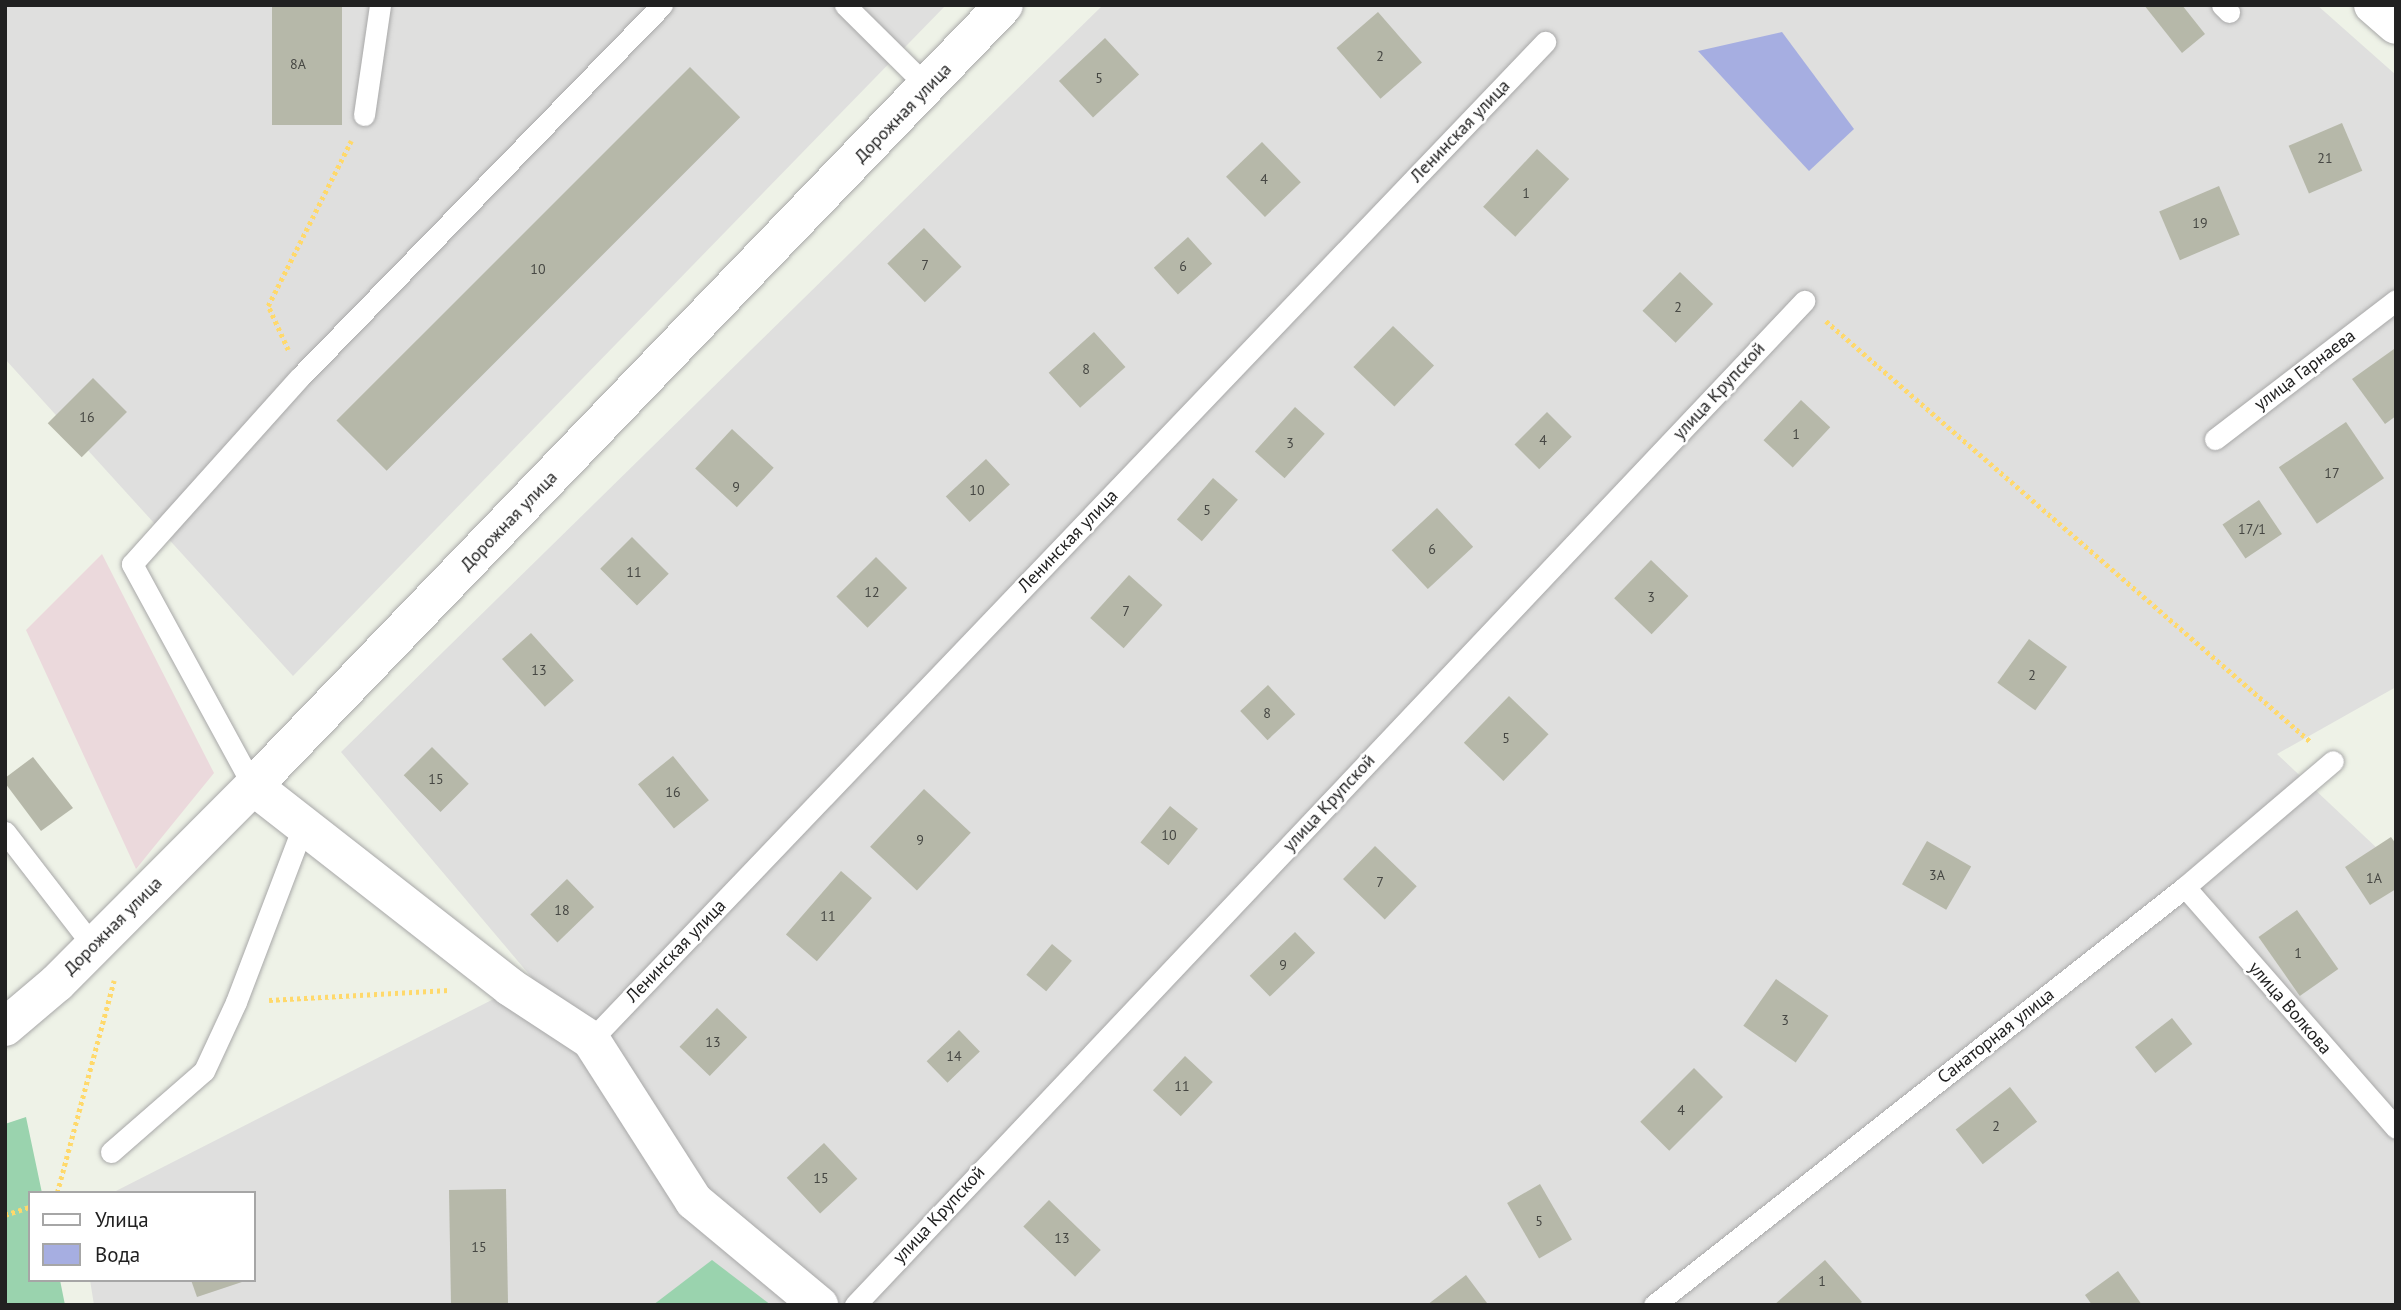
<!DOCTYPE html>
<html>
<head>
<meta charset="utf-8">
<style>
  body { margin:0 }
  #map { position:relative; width:2401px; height:1310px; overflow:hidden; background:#eef2e7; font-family:"PT Sans",sans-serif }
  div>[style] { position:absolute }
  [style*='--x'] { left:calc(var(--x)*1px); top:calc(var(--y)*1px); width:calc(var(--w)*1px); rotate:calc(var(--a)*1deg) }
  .residential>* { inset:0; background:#dfdfde }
  .industrial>* { inset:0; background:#ebd9dc }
  .forest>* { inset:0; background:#9ad3ae }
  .water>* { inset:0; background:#a6aee1 }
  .building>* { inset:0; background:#b6b8a9; transform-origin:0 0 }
  .path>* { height:4.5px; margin-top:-2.25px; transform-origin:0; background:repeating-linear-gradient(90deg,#ffd96b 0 3.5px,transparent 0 7px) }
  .roads { filter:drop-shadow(0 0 2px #a8a8a8) drop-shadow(0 0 2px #a8a8a8) }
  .service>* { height:21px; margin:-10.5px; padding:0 10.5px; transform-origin:10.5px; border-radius:10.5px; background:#fff }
  .minor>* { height:38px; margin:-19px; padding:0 19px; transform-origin:19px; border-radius:19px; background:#fff }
  .tertiary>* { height:38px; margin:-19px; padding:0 19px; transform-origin:19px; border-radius:19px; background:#fff }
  span { translate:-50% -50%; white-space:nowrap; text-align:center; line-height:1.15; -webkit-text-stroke:5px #fff; paint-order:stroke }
  .number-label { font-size:14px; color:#464743 }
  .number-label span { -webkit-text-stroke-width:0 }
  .street-label { font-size:18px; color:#212121 }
  .frame { position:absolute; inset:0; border:7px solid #212121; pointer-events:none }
  .legend { position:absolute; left:28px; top:1191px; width:228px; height:91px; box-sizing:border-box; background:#fff; border:2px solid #a6a6a6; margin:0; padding:9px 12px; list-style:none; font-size:21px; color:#212121 }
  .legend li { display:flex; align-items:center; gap:14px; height:35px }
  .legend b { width:35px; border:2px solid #a6a6a6 }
</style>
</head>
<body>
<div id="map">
  <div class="residential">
    <div style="clip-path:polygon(5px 5px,946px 5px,293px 676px,5px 359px)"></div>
    <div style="clip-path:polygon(1103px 5px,2317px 5px,2396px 75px,2396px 687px,2277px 754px,2396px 866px,2396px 1305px,94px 1305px,90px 1280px,254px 1280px,254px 1193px,112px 1193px,533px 979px,341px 752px)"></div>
  </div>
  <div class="industrial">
    <div style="clip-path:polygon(102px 554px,214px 773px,136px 869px,26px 630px)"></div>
  </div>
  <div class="forest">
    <div style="clip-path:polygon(26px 1117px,42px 1193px,30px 1193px,30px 1280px,60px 1280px,65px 1305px,5px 1305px,5px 1124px)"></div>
    <div style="clip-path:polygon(712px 1260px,771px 1305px,653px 1305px)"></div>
  </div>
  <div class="water">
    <div style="clip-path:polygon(1782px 32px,1854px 129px,1809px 171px,1698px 51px)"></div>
  </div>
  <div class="building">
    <div style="left:272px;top:5px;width:70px;height:120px"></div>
    <div style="clip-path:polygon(2144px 5px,2182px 5px,2205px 34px,2182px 53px)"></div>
    <div style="left:1378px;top:12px;width:67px;height:55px;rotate:49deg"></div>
    <div style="left:1105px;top:38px;width:50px;height:63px;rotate:47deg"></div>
    <div style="left:690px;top:67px;width:71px;height:500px;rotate:45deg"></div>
    <div style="left:2342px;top:123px;width:52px;height:58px;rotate:67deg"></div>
    <div style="left:1262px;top:142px;width:56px;height:50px;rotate:46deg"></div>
    <div style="left:1537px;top:149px;width:44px;height:79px;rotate:43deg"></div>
    <div style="left:2219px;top:186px;width:53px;height:65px;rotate:67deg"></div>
    <div style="left:924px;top:228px;width:54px;height:51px;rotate:46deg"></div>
    <div style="left:1188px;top:237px;width:36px;height:46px;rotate:48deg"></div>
    <div style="left:1680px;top:272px;width:46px;height:54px;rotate:44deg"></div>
    <div style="left:1393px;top:326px;width:57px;height:57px;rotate:44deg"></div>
    <div style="left:1094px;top:332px;width:47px;height:61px;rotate:48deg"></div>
    <div style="clip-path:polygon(2394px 349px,2396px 416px,2385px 424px,2352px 379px)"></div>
    <div style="left:93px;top:378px;width:48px;height:64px;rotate:45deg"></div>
    <div style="left:1801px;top:400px;width:40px;height:55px;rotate:43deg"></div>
    <div style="left:1295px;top:407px;width:40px;height:60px;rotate:42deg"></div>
    <div style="left:1547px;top:412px;width:35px;height:46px;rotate:45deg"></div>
    <div style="left:2346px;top:422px;width:68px;height:81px;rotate:56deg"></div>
    <div style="left:732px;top:429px;width:57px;height:54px;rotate:43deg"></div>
    <div style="left:986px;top:459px;width:35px;height:55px;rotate:47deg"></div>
    <div style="left:1213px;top:478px;width:33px;height:55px;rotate:41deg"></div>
    <div style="left:2259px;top:500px;width:41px;height:44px;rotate:56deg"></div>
    <div style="left:1437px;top:508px;width:53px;height:62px;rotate:47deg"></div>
    <div style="left:632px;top:537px;width:52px;height:45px;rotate:45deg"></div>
    <div style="left:876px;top:557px;width:44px;height:56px;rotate:45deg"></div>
    <div style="left:1651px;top:560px;width:52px;height:53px;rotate:44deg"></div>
    <div style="left:1129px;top:575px;width:45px;height:58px;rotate:42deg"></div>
    <div style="left:531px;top:633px;width:64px;height:39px;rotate:48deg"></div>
    <div style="left:2029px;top:639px;width:47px;height:54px;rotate:36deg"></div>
    <div style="left:1268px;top:685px;width:40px;height:38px;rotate:47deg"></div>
    <div style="left:1509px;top:696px;width:55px;height:65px;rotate:44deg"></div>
    <div style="left:432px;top:747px;width:52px;height:40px;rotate:45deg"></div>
    <div style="left:673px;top:756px;width:57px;height:45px;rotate:51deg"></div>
    <div style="clip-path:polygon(33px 757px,73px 808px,41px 831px,5px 783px,5px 778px)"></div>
    <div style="left:924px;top:789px;width:64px;height:79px;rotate:43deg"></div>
    <div style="left:1170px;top:806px;width:36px;height:47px;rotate:39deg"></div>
    <div style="clip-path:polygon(2391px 837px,2396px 844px,2396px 889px,2370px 905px,2345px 867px)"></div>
    <div style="left:1927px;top:841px;width:51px;height:50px;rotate:30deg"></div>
    <div style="left:1375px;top:846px;width:58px;height:46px;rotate:44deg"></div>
    <div style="left:841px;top:871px;width:41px;height:84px;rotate:41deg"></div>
    <div style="left:567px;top:879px;width:39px;height:51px;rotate:46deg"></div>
    <div style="left:2297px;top:910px;width:72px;height:47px;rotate:55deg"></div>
    <div style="left:1295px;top:932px;width:29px;height:63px;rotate:46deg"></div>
    <div style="left:1052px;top:944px;width:26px;height:40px;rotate:40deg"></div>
    <div style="left:1776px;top:979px;width:64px;height:57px;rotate:35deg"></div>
    <div style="left:717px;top:1008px;width:42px;height:54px;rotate:44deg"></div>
    <div style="left:2172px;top:1018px;width:33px;height:47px;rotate:52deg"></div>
    <div style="left:959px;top:1030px;width:30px;height:45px;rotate:46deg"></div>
    <div style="left:1185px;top:1056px;width:38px;height:47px;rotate:43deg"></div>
    <div style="left:1694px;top:1068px;width:41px;height:76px;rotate:45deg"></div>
    <div style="left:2010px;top:1087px;width:44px;height:69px;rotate:52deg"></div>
    <div style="left:824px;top:1143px;width:49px;height:51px;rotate:47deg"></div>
    <div style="left:1540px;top:1184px;width:64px;height:38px;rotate:60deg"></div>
    <div style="left:506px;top:1189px;width:116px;height:57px;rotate:89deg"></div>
    <div style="left:1049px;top:1200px;width:72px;height:37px;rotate:44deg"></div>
    <div style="clip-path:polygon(1825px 1260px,1862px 1302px,1858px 1305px,1774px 1305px)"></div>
    <div style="clip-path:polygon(2118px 1271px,2142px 1305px,2092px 1305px,2085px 1295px)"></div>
    <div style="clip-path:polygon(1466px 1275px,1487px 1303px,1427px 1305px)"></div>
    <div style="clip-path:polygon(191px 1280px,245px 1280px,245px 1281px,197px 1297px)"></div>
  </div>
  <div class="path">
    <div style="--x:1826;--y:321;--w:642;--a:40.96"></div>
    <div style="--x:288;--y:350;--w:48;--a:-114.4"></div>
    <div style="--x:268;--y:306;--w:185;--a:-63.3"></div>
    <div style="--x:269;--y:1000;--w:180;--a:-3.2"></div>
    <div style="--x:57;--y:1193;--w:220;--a:-75"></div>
    <div style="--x:5;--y:1215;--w:26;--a:-18"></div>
  </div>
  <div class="roads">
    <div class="service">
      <div style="--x:845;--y:5;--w:117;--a:44.7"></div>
      <div style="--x:2222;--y:5;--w:10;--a:45"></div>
      <div style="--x:364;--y:115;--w:111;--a:-81.7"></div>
      <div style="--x:2215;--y:439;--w:228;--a:-37.5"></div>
      <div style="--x:253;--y:786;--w:253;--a:-118.6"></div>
      <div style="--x:132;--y:564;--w:251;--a:-48.1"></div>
      <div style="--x:300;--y:377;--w:519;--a:-45.78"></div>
      <div style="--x:5;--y:832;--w:144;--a:52.3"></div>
      <div style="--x:2185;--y:887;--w:320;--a:48.8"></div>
      <div style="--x:591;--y:1040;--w:1381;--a:-46.29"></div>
      <div style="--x:111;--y:1152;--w:123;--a:-41.1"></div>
      <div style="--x:204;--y:1071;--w:76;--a:-65.1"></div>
      <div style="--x:236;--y:1002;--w:191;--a:-69.1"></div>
      <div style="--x:855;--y:1305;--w:1382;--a:-46.61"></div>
      <div style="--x:1654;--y:1305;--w:676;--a:-38.21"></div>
      <div style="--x:2185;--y:887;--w:194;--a:-40.4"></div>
    </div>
    <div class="minor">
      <div style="--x:253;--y:786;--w:326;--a:38"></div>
      <div style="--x:510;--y:987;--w:97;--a:33.2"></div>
      <div style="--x:591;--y:1040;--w:191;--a:57.4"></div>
      <div style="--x:694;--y:1201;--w:163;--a:39.8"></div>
    </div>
    <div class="tertiary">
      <div style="--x:2373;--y:5;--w:30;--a:41"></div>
      <div style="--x:5;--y:1027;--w:68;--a:-40.2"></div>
      <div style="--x:57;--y:983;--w:278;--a:-45.1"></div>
      <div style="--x:253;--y:786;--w:1083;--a:-46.12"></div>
    </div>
  </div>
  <div class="number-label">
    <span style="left:1380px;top:56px">2</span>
    <span style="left:298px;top:64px">8А</span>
    <span style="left:1099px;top:78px">5</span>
    <span style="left:2325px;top:158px">21</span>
    <span style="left:1264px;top:179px">4</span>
    <span style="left:1526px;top:193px">1</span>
    <span style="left:2200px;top:223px">19</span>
    <span style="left:925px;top:265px">7</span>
    <span style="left:1183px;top:266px">6</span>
    <span style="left:538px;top:269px">10</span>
    <span style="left:1678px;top:307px">2</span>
    <span style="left:1086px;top:369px">8</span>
    <span style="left:87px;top:417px">16</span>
    <span style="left:1796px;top:434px">1</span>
    <span style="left:1543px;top:440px">4</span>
    <span style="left:1290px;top:443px">3</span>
    <span style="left:2332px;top:473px">17</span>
    <span style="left:736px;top:487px">9</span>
    <span style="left:977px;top:490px">10</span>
    <span style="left:1207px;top:510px">5</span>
    <span style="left:2252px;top:529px">17/1</span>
    <span style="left:1432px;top:549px">6</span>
    <span style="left:634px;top:572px">11</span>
    <span style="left:872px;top:592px">12</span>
    <span style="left:1651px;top:597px">3</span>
    <span style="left:1126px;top:611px">7</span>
    <span style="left:539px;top:670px">13</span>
    <span style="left:2032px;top:675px">2</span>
    <span style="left:1267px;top:713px">8</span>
    <span style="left:1506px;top:738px">5</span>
    <span style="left:436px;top:779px">15</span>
    <span style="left:673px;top:792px">16</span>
    <span style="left:1169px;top:835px">10</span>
    <span style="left:920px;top:840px">9</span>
    <span style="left:1937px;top:875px">3А</span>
    <span style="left:2374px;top:878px">1А</span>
    <span style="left:1380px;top:882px">7</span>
    <span style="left:562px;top:910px">18</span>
    <span style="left:828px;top:916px">11</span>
    <span style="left:2298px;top:953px">1</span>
    <span style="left:1283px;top:965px">9</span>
    <span style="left:1785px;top:1020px">3</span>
    <span style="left:713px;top:1042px">13</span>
    <span style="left:954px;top:1056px">14</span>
    <span style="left:1182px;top:1086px">11</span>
    <span style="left:1681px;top:1110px">4</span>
    <span style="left:1996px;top:1126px">2</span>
    <span style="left:821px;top:1178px">15</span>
    <span style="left:1539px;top:1221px">5</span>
    <span style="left:1062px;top:1238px">13</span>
    <span style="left:479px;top:1247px">15</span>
    <span style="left:1822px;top:1281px">1</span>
  </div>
  <div class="street-label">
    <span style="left:903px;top:113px;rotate:-46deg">Дорожная улица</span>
    <span style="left:1460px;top:131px;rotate:-46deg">Ленинская улица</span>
    <span style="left:2305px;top:370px;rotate:-37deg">улица Гарнаева</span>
    <span style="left:1719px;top:391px;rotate:-47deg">улица Крупской</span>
    <span style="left:509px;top:521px;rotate:-46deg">Дорожная улица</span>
    <span style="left:1068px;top:541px;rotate:-46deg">Ленинская улица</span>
    <span style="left:1329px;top:803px;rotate:-47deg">улица Крупской</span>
    <span style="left:113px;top:926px;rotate:-45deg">Дорожная улица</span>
    <span style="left:676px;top:951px;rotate:-46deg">Ленинская улица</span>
    <span style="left:2290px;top:1008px;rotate:49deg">улица Волкова</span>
    <span style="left:1996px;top:1036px;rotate:-38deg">Санаторная улица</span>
    <span style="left:939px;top:1215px;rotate:-47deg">улица Крупской</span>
  </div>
  <div class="frame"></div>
  <ul class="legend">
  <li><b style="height:9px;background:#fff"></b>Улица</li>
  <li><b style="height:19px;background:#a6aee1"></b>Вода</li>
  </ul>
</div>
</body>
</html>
